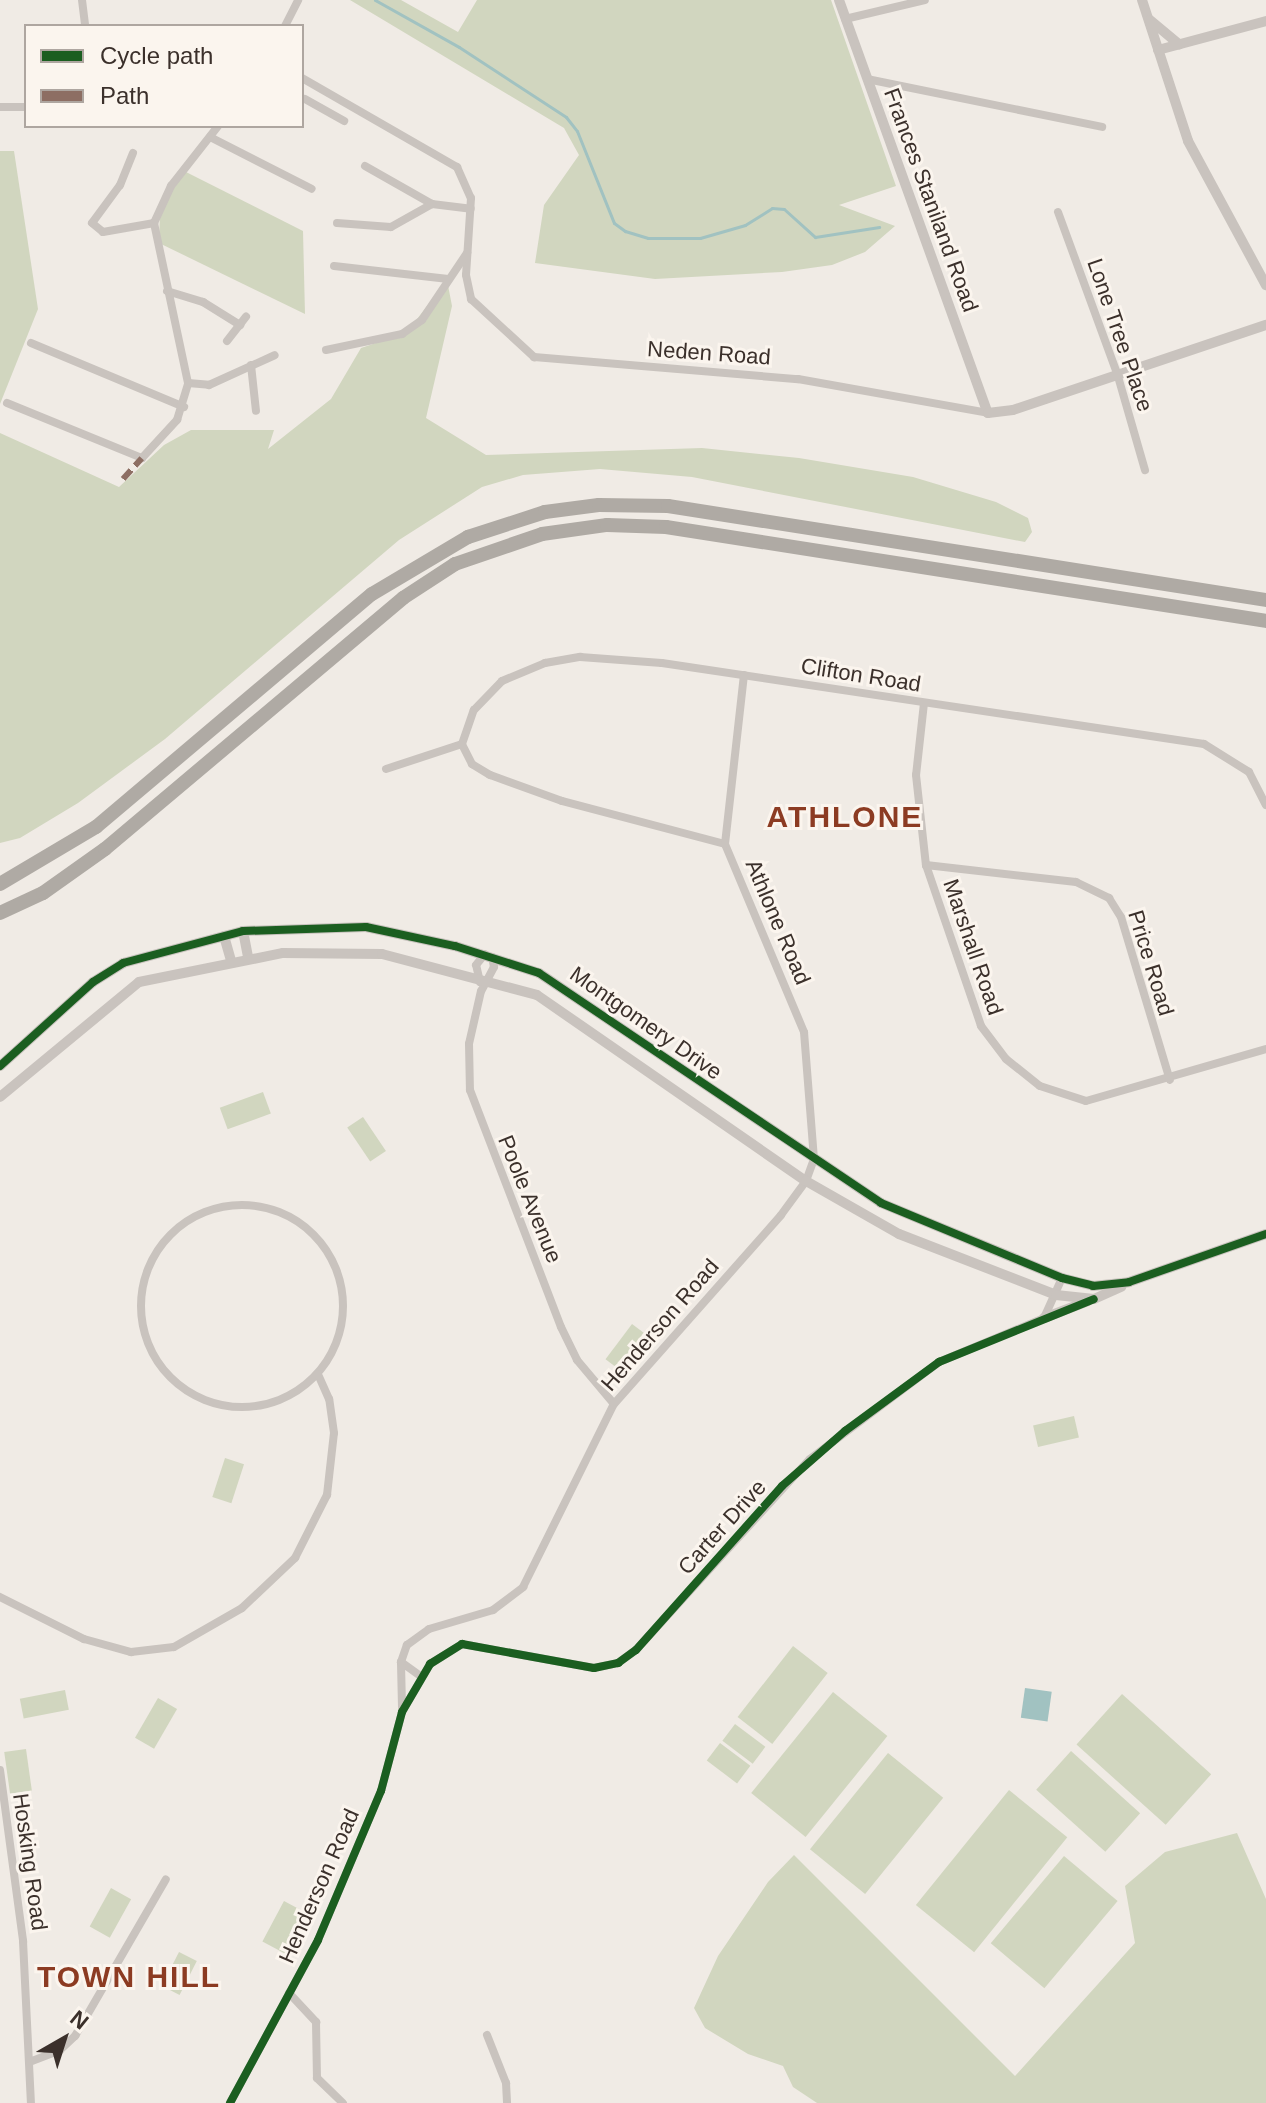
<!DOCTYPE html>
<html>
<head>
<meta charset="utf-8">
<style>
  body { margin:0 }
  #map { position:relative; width:1266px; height:2103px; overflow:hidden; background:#f0ebe5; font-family:Arial,sans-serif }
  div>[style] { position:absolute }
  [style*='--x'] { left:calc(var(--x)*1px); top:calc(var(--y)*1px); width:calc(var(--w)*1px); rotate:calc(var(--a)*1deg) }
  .green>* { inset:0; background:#d1d6bf; transform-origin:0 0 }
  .water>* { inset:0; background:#a1c2c1; transform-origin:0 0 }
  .stream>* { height:3px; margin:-1.5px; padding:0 1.5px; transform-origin:1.5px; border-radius:1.5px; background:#a1c2c1 }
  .minor>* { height:8px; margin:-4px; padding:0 4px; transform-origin:4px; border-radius:4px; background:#c9c3be }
  .minor>.ring { margin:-4px; padding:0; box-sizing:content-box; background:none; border:8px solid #c9c3be; border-radius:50% }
  .tertiary>* { height:10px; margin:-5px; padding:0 5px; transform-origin:5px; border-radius:5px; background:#c9c3be }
  .motorway>* { height:14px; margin:-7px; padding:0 7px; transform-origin:7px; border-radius:7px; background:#afaaa4 }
  .quiet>* { height:6px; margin-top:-3px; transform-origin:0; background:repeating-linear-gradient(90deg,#8d6e63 0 12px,transparent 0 18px) }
  .cycleway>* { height:8px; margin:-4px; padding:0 4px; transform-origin:4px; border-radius:4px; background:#1b5e20 }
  span { translate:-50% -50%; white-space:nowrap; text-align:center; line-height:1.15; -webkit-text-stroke:6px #fbf5ee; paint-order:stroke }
  .street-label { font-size:22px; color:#3b302b }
  .district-label { font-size:30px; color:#8c3b22; font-weight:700; letter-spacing:2px }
  .legend { position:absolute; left:24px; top:24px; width:280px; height:104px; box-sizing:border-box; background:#fbf5ee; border:2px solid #aea6a0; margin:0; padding:10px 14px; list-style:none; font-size:24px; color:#3b302b }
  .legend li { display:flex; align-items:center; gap:16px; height:40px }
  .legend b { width:40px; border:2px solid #aea6a0 }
  .north { position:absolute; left:24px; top:1999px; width:80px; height:80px; -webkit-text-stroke:6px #fbf5ee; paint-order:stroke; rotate:39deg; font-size:22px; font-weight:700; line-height:32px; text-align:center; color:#3b302b }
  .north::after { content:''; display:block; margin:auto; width:28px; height:36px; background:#3b302b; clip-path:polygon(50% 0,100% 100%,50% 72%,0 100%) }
</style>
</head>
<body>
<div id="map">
  <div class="green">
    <div style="clip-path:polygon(350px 0,401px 0,458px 32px,477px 0,831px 0,896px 186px,839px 205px,895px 226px,865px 252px,832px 265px,782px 272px,655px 279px,535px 263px,544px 205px,579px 155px,564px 128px)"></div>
    <div style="clip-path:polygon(0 151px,14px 151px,38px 309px,0 404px)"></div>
    <div style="clip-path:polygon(184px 171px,303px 231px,305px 314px,159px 243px,160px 212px)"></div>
    <div style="clip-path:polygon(447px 280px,452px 306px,426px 418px,486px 455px,702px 448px,799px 458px,913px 477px,996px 502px,1028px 518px,1032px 532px,1025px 542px,692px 477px,600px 469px,523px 475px,482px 487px,399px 540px,165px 739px,78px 803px,20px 838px,0 843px,0 433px,119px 487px,164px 445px,191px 430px,274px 430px,268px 449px,331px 399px,361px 348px,397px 336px,414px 323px)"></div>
    <div style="left:263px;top:1092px;width:23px;height:46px;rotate:70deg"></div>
    <div style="left:363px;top:1117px;width:41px;height:19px;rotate:56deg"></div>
    <div style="left:632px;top:1324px;width:20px;height:44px;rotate:37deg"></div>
    <div style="left:1074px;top:1416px;width:22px;height:42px;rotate:77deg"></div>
    <div style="left:225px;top:1458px;width:20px;height:41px;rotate:18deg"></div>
    <div style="left:793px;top:1646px;width:44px;height:90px;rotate:38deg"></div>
    <div style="left:65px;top:1690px;width:20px;height:46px;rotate:79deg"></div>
    <div style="left:833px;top:1692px;width:70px;height:130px;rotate:39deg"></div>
    <div style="left:1122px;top:1694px;width:120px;height:68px;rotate:42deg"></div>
    <div style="left:158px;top:1698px;width:22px;height:46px;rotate:30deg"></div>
    <div style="left:735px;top:1724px;width:38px;height:21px;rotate:37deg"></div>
    <div style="left:720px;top:1743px;width:38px;height:22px;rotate:37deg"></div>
    <div style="left:26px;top:1749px;width:42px;height:22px;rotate:82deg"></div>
    <div style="left:1071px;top:1751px;width:93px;height:52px;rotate:42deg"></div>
    <div style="left:888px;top:1753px;width:71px;height:124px;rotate:39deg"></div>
    <div style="left:1009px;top:1790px;width:75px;height:148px;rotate:39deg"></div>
    <div style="clip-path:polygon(1237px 1833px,1266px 1899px,1266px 2103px,817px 2103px,793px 2087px,783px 2066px,748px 2054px,705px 2028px,694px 2008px,718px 1956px,768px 1882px,794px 1855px,1015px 2076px,1135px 1943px,1125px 1886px,1165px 1852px)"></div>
    <div style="left:1064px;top:1856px;width:70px;height:114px;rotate:40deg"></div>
    <div style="left:111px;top:1888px;width:23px;height:44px;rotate:29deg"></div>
    <div style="left:284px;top:1901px;width:26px;height:46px;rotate:28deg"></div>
    <div style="left:179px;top:1952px;width:20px;height:38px;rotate:27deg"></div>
  </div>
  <div class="water">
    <div style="left:1025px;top:1688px;width:27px;height:30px;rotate:8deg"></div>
  </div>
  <div class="stream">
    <div style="--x:375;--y:0;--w:96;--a:29.2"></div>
    <div style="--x:459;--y:47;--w:128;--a:33.2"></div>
    <div style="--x:566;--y:117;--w:18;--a:52"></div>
    <div style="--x:577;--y:131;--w:99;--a:68.1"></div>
    <div style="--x:614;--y:223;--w:14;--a:36"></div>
    <div style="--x:625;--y:231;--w:24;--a:17"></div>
    <div style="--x:648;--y:238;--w:52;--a:0"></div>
    <div style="--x:700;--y:238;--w:47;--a:-16.1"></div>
    <div style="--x:745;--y:225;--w:32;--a:-32"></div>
    <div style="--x:772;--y:208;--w:12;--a:5"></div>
    <div style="--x:784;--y:209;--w:42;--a:42.1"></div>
    <div style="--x:815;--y:237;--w:65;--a:-8.9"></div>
  </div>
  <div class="minor">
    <div style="--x:82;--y:0;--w:26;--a:83"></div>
    <div style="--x:845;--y:19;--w:82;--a:-13.4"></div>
    <div style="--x:285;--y:26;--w:29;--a:-63"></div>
    <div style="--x:302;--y:78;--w:179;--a:29.9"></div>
    <div style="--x:457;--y:167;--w:34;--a:66"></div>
    <div style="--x:471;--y:198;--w:77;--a:93.7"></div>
    <div style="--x:466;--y:275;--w:25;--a:78"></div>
    <div style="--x:471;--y:299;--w:86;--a:42.6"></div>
    <div style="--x:534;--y:357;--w:265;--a:4.8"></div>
    <div style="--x:798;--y:379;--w:193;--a:10.1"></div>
    <div style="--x:867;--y:79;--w:240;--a:11.5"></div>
    <div style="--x:305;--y:99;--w:45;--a:29.4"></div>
    <div style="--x:0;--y:107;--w:26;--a:0"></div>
    <div style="--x:210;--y:137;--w:114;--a:27"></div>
    <div style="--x:133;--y:153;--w:35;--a:112"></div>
    <div style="--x:120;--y:185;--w:47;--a:126.4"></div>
    <div style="--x:92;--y:223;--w:14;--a:39"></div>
    <div style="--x:103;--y:232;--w:52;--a:-10"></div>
    <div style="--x:365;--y:166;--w:77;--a:29.6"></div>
    <div style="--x:432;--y:204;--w:39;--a:7"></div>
    <div style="--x:1058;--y:212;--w:171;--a:69.9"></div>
    <div style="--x:1117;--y:373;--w:101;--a:73.9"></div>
    <div style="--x:337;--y:223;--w:54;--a:4.2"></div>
    <div style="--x:391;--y:227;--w:47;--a:-29.3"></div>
    <div style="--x:334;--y:266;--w:115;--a:6.5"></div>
    <div style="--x:167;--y:291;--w:38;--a:17"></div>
    <div style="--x:203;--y:302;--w:44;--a:31.9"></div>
    <div style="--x:227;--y:341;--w:31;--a:-52"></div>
    <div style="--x:31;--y:343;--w:166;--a:22.7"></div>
    <div style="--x:326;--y:350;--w:78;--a:-11.9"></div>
    <div style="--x:402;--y:334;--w:24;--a:-35"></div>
    <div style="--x:422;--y:320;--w:81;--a:-56.1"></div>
    <div style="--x:251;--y:365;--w:46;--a:83.8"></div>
    <div style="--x:188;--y:383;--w:21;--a:5"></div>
    <div style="--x:209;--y:385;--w:72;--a:-24.4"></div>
    <div style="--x:7;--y:403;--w:146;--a:22.2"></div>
    <div style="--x:142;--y:458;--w:52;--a:-47.4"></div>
    <div style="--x:177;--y:420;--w:39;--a:-73"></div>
    <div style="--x:188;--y:383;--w:164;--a:-102"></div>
    <div style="--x:154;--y:223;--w:41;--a:-65.3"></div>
    <div style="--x:171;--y:186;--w:76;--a:-51.9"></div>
    <div style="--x:924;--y:703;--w:72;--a:96.3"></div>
    <div style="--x:916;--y:775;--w:91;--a:83.7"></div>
    <div style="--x:926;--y:865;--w:170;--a:71.1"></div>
    <div style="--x:981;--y:1026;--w:41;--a:52.9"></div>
    <div style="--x:1006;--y:1059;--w:43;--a:38.5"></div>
    <div style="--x:1040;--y:1086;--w:48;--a:18.1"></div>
    <div style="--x:1086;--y:1101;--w:187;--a:-16.1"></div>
    <div style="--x:386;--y:769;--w:80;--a:-18.2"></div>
    <div style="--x:725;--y:844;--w:169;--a:-165.2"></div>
    <div style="--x:562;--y:801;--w:77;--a:-160.1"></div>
    <div style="--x:490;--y:775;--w:21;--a:-149"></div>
    <div style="--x:472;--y:764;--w:22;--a:-117"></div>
    <div style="--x:462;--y:744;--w:36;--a:-71"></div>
    <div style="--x:474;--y:710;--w:40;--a:-46"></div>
    <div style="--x:502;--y:681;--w:47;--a:-22.7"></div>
    <div style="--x:545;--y:663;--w:36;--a:-10"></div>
    <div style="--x:580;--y:657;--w:82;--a:4.2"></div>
    <div style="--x:662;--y:663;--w:548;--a:8.5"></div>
    <div style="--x:1204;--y:744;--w:53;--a:31.9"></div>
    <div style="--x:1249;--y:772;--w:37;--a:63"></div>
    <div style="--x:926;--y:865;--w:151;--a:6.5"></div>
    <div style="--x:1076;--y:882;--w:37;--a:26"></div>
    <div style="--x:1109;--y:898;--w:22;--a:58"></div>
    <div style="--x:1121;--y:917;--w:170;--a:73.3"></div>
    <div style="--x:492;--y:957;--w:10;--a:79"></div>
    <div style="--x:494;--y:967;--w:27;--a:118"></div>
    <div style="--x:481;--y:991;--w:54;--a:102.8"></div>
    <div style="--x:469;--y:1044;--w:46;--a:88.8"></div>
    <div style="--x:470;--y:1090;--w:254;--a:69"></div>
    <div style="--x:561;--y:1327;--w:37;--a:64"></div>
    <div style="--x:577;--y:1360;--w:57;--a:49.9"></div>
    <div style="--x:480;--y:982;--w:17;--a:-103"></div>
    <div style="--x:476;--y:965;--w:14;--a:-51"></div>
    <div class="ring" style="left:141px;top:1205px;width:194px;height:194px"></div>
    <div style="--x:0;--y:1597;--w:94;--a:26.6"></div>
    <div style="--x:84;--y:1639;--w:49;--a:15.5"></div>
    <div style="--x:131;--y:1652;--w:43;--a:-6.6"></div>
    <div style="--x:174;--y:1647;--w:78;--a:-29.8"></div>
    <div style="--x:242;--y:1608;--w:73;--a:-43.3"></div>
    <div style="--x:295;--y:1558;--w:71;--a:-63.1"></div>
    <div style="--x:327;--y:1495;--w:62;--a:-83.6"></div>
    <div style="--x:334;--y:1433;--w:34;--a:-98"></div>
    <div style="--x:329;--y:1399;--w:27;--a:-114"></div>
    <div style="--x:401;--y:1662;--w:24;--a:36"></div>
    <div style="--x:402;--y:1707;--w:45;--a:-91.3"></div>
    <div style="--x:401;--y:1662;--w:18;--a:-71"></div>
    <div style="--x:407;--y:1645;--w:27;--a:-36"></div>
    <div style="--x:429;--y:1629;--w:67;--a:-16.5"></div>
    <div style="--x:493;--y:1610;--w:38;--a:-37"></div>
    <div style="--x:523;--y:1587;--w:204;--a:-63.6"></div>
    <div style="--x:614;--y:1404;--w:252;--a:-48.5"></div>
    <div style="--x:781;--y:1215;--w:42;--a:-53.7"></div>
    <div style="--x:806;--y:1181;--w:23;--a:-70"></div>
    <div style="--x:814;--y:1159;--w:127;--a:-94.5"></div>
    <div style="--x:804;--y:1032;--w:204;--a:-112.8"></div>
    <div style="--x:725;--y:844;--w:170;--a:-83.6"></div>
    <div style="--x:0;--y:1770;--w:173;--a:82.3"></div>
    <div style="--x:23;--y:1941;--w:162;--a:87.2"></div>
    <div style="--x:289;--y:1993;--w:40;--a:47"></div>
    <div style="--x:316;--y:2022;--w:56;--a:89"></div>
    <div style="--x:317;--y:2078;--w:36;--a:44"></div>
    <div style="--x:487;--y:2035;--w:52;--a:68.4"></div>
    <div style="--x:506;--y:2083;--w:20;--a:87"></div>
    <div style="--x:32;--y:2061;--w:30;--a:-21"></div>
    <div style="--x:60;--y:2050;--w:21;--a:-43"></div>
    <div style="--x:75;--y:2036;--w:181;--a:-59.9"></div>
    <div style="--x:230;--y:2103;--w:185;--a:-61.6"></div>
    <div style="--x:318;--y:1940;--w:162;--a:-67.1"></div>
    <div style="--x:381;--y:1791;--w:82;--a:-75.1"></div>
    <div style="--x:402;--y:1712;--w:56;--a:-59.7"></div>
    <div style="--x:430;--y:1664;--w:38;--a:-32"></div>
    <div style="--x:462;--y:1644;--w:134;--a:10.3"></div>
    <div style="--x:594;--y:1668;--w:25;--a:-12"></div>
    <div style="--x:618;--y:1663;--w:22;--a:-36"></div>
    <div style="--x:636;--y:1650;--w:258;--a:-47.7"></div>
    <div style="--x:810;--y:1459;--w:161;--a:-36.9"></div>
    <div style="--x:939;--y:1362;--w:114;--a:-22.7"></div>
    <div style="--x:1044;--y:1318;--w:44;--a:-65.8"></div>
  </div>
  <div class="tertiary">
    <div style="--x:839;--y:0;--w:439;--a:70.2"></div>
    <div style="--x:988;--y:413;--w:25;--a:-7"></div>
    <div style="--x:1013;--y:410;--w:267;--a:-18.6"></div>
    <div style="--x:1142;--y:0;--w:148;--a:71.9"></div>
    <div style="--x:1188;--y:141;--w:164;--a:61.6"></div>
    <div style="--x:1150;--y:20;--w:38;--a:40"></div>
    <div style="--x:1158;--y:50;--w:112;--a:-15"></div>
    <div style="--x:243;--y:931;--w:26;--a:79"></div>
    <div style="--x:224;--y:936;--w:25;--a:74"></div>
    <div style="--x:0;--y:1066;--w:125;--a:-42.1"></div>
    <div style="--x:93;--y:982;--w:36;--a:-32"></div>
    <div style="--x:123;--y:963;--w:124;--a:-14.9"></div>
    <div style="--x:243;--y:931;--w:123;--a:-1.9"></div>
    <div style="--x:366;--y:927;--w:91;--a:12.1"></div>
    <div style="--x:455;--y:946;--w:88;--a:17.8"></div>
    <div style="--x:539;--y:973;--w:412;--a:33.9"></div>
    <div style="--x:881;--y:1203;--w:196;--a:22.5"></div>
    <div style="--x:1062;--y:1278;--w:32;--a:14"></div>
    <div style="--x:1093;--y:1286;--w:36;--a:-6"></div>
    <div style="--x:1129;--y:1282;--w:145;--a:-19.3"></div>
    <div style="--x:0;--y:1097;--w:180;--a:-39.6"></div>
    <div style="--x:139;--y:982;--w:147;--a:-11.4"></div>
    <div style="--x:283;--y:953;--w:99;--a:0.6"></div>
    <div style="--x:382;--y:954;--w:160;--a:14.8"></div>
    <div style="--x:537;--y:995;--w:327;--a:34.7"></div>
    <div style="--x:806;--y:1181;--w:107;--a:29.7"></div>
    <div style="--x:899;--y:1234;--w:168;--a:21.2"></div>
    <div style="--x:1056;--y:1295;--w:38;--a:6"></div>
    <div style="--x:1094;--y:1299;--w:30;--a:-24"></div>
    <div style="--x:1044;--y:1318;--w:47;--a:-21.1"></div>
  </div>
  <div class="motorway">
    <div style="--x:0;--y:884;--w:112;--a:-30.7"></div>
    <div style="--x:96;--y:827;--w:361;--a:-40.2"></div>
    <div style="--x:372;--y:594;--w:112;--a:-30.7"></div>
    <div style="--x:468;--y:537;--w:81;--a:-18"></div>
    <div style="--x:545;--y:512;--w:54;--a:-7.4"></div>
    <div style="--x:599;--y:505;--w:69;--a:0.8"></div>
    <div style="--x:668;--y:506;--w:605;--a:8.93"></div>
    <div style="--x:0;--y:913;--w:47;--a:-24.9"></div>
    <div style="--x:43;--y:893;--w:76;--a:-35.4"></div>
    <div style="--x:105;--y:849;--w:390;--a:-40.1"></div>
    <div style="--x:403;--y:598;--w:62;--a:-33.2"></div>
    <div style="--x:455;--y:564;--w:92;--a:-19"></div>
    <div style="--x:542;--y:534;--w:66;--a:-7.9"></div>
    <div style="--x:607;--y:525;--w:59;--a:1.9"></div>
    <div style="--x:666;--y:527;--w:607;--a:8.9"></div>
  </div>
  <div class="quiet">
    <div style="--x:123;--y:479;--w:28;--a:-48"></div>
  </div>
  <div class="cycleway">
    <div style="--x:0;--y:1066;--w:125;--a:-42.1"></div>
    <div style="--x:93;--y:982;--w:36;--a:-32"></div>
    <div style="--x:123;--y:963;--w:124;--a:-14.9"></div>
    <div style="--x:243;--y:931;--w:123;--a:-1.9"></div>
    <div style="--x:366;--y:927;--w:91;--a:12.1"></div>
    <div style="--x:455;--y:946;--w:88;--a:17.8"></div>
    <div style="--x:539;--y:973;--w:412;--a:33.9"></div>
    <div style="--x:881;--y:1203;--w:196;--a:22.5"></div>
    <div style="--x:1062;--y:1278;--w:32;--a:14"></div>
    <div style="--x:1093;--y:1286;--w:36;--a:-6"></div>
    <div style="--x:1129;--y:1282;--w:145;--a:-19.3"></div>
    <div style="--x:230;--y:2103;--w:185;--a:-61.6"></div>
    <div style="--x:318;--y:1940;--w:162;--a:-67.1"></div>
    <div style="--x:381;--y:1791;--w:82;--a:-75.1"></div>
    <div style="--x:402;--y:1712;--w:56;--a:-59.7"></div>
    <div style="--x:430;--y:1664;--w:38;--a:-32"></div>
    <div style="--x:462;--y:1644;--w:134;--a:10.3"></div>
    <div style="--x:594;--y:1668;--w:25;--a:-12"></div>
    <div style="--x:618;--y:1663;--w:22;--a:-36"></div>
    <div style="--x:636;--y:1650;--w:220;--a:-48.3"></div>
    <div style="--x:782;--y:1486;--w:84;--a:-41.1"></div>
    <div style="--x:845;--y:1431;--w:117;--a:-36.3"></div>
    <div style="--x:939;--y:1362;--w:167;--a:-22.1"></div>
  </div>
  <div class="street-label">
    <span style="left:931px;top:200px;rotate:70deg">Frances Staniland Road</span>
    <span style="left:1120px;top:335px;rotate:71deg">Lone Tree Place</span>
    <span style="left:709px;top:353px;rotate:4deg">Neden Road</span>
    <span style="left:861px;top:675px;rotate:9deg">Clifton Road</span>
    <span style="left:778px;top:922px;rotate:67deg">Athlone Road</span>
    <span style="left:973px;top:947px;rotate:71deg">Marshall Road</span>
    <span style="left:1151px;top:963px;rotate:73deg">Price Road</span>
    <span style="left:646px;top:1023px;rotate:35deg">Montgomery Drive</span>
    <span style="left:530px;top:1199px;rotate:68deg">Poole Avenue</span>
    <span style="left:660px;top:1325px;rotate:-49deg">Henderson Road</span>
    <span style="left:722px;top:1527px;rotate:-48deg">Carter Drive</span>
    <span style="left:30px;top:1862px;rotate:82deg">Hosking Road</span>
    <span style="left:319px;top:1886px;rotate:-66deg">Henderson Road</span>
  </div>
  <div class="district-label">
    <span style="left:845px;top:817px">ATHLONE</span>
    <span style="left:129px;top:1977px">TOWN HILL</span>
  </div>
  <ul class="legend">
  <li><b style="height:10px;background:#1b5e20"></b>Cycle path</li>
  <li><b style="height:10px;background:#8d6e63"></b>Path</li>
  </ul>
  <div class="north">N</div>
</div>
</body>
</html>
